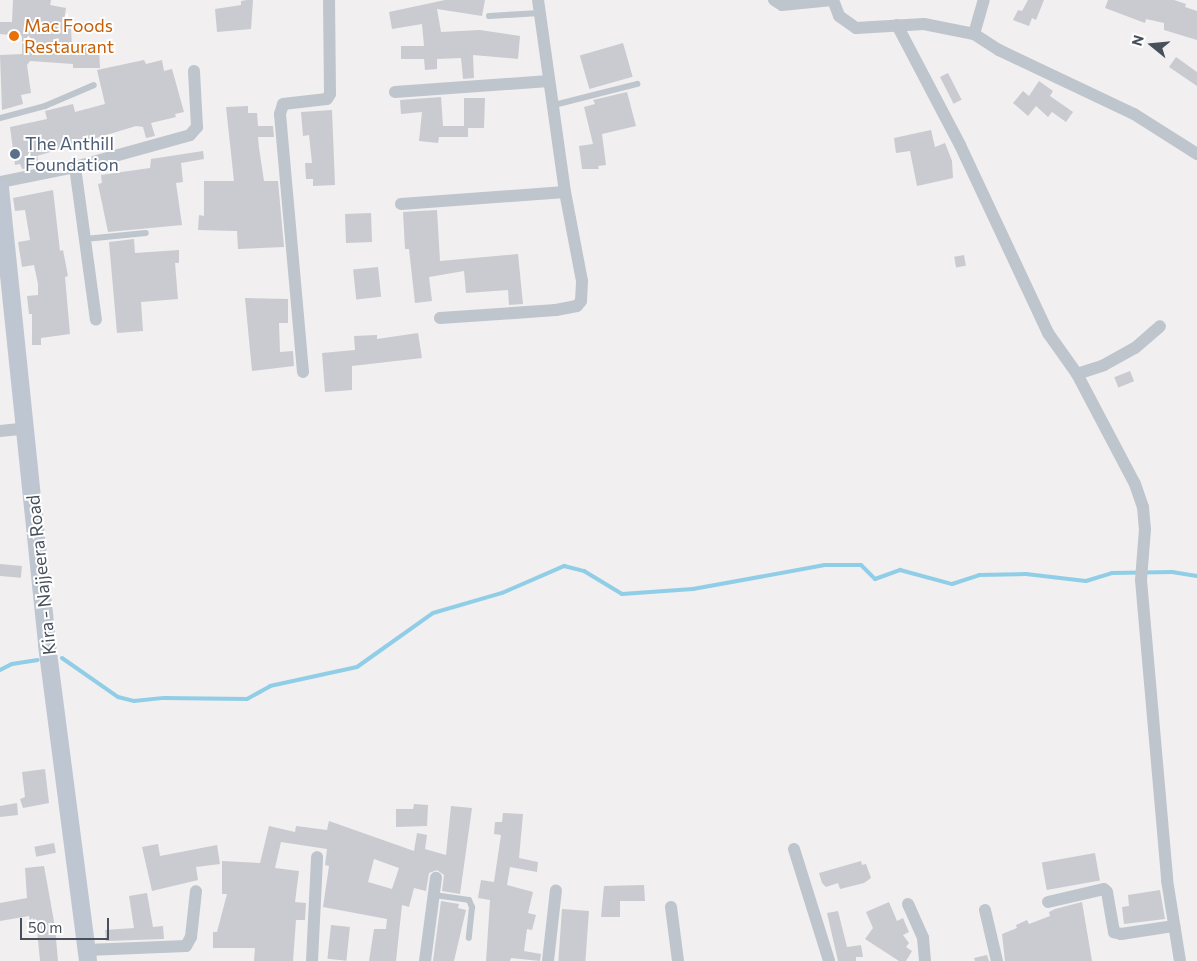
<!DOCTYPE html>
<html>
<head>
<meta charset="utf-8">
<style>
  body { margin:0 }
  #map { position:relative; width:1197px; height:961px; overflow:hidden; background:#f1efef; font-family:Commissioner,sans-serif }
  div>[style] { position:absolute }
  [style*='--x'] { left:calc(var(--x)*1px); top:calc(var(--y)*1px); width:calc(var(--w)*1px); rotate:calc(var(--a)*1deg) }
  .stream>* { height:4px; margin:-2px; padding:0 2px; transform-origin:2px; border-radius:2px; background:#90cee7 }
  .building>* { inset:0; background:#c9cbd1; transform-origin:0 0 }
  .service>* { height:6px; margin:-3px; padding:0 3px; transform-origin:3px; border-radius:3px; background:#bec5cd }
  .minor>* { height:12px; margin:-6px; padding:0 6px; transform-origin:6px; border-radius:6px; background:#bec5cd }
  .secondary>* { height:18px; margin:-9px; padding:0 9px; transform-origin:9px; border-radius:9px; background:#bec6d2 }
  .dots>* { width:14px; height:14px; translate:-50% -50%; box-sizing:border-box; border:2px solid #fff; border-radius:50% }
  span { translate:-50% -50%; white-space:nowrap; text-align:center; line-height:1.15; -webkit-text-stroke:4px #fff; paint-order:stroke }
  .food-label { font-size:18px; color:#c56008 }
  .left { translate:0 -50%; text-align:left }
  .service-label { font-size:18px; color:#4e5e75 }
  .street-label { font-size:18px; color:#48515b }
  .north { position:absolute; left:1127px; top:20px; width:50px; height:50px; -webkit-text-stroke:4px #fff; paint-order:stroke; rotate:287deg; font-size:14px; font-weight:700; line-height:20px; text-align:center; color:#48515b }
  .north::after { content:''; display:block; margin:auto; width:18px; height:22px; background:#48515b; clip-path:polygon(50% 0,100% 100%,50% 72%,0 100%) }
  .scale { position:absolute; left:20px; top:918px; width:89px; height:22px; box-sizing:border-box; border:2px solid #48515b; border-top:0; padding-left:6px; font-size:15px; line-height:18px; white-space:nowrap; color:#48515b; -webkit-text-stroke:4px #fff; paint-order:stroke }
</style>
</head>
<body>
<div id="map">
  <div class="stream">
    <div style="--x:62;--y:658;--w:68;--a:34.9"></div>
    <div style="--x:118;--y:697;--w:16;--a:14"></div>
    <div style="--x:134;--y:701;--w:30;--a:-6"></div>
    <div style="--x:164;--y:698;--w:83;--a:0.7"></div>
    <div style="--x:247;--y:699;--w:26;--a:-29"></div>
    <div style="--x:270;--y:686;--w:89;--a:-12.3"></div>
    <div style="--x:357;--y:667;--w:93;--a:-35.4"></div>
    <div style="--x:433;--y:613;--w:72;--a:-16.2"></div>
    <div style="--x:502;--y:593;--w:68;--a:-23.5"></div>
    <div style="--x:564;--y:566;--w:21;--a:14"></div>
    <div style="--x:584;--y:571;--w:44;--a:31.2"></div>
    <div style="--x:622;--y:594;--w:71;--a:-4"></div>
    <div style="--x:693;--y:589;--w:134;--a:-10.3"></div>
    <div style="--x:825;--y:565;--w:36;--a:0"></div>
    <div style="--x:861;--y:565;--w:20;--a:45"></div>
    <div style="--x:875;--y:579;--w:27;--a:-20"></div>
    <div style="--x:900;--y:570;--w:54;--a:15.1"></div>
    <div style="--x:952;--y:584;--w:28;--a:-18"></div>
    <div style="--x:979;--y:575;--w:47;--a:-1.2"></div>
    <div style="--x:1026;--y:574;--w:60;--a:6.7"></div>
    <div style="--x:1086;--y:581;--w:27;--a:-17"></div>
    <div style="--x:1112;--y:573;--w:60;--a:-1"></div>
    <div style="--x:1172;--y:572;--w:25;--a:9"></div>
    <div style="--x:0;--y:670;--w:13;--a:-27"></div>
    <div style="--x:12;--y:664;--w:26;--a:-9"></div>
  </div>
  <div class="building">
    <div style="clip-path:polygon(13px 0,51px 0,50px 5px,66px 8px,63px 27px,71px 29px,72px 46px,99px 45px,100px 68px,73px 68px,73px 64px,30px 61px,27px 65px,31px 93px,21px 95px,23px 104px,2px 110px,0 55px,22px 54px,22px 36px,0 34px,0 22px,12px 22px)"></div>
    <div style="clip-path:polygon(247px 0,253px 0,251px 29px,217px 32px,215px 9px,241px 5px,241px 1px)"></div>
    <div style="clip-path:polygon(445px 0,485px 0,482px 16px,437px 9px,441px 32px,480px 30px,520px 36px,518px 59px,473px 55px,474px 78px,463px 79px,461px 58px,437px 59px,437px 69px,425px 70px,424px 59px,401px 59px,401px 46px,424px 46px,422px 24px,392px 29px,389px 12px)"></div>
    <div style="clip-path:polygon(1028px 0,1044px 0,1036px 20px,1032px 18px,1029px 26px,1013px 20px,1018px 10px,1022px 11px)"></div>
    <div style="clip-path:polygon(1108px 0,1174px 0,1186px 4px,1185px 7px,1197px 11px,1197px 40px,1164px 30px,1164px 23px,1146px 19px,1145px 23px,1105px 8px)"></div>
    <div style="left:623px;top:43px;width:35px;height:45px;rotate:74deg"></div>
    <div style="clip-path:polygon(1176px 57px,1197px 72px,1197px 86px,1169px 67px)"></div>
    <div style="clip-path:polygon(144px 60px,146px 64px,162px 60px,164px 71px,172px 69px,184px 112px,175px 114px,176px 117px,151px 123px,155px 136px,146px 138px,143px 127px,136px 126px,37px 156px,40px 166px,22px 169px,20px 164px,15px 165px,10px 127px,47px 119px,45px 111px,73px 104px,75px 112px,105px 104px,97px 70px)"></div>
    <div style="left:948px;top:73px;width:30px;height:9px;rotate:63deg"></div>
    <div style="clip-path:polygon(1039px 81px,1053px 91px,1050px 96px,1073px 112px,1066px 122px,1052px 112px,1048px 117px,1036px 106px,1028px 116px,1013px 103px,1023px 91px,1029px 96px)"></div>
    <div style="clip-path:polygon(627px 92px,636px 126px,602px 134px,606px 165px,598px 166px,599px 169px,582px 169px,579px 146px,593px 144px,584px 107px,595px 104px,593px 100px)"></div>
    <div style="clip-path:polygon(441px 97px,443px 126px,464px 126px,464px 98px,485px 98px,484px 128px,468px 128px,468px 137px,439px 137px,438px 143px,419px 141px,422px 112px,401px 114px,400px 100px)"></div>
    <div style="clip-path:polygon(248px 106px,248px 113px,257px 113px,258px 126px,273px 126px,274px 137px,258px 137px,259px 148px,264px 181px,278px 181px,284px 247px,238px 249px,237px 231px,198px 230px,199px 215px,204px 216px,204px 181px,234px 181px,226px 107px)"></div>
    <div style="clip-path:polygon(332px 110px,335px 185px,313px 186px,313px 179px,306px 179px,305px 163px,312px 163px,309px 135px,303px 136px,301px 112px)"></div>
    <div style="clip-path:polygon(931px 130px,935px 147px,945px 143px,952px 161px,953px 178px,917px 186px,910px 151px,896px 153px,894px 138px)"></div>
    <div style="clip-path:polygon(203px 151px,204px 159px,181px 163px,183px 182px,176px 183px,182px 225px,108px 232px,98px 184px,102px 183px,101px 175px,150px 168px,151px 159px)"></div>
    <div style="clip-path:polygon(53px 190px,60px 251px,63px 250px,68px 276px,65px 277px,70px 334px,41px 338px,41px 345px,32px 345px,32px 314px,29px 314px,27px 296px,38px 295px,38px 284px,34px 265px,22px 267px,18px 242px,30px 240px,25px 210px,15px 211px,13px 198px)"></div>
    <div style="clip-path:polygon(437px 210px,440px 261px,518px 254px,523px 304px,509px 305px,508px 290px,466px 293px,464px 271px,429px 277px,432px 301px,415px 303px,409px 249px,405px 249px,403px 212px)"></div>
    <div style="left:371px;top:213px;width:29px;height:26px;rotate:88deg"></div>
    <div style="clip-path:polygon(134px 239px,135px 253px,179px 250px,179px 263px,175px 263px,178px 299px,141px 302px,143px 331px,117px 333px,109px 242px)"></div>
    <div style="left:964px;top:255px;width:11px;height:10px;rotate:80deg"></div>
    <div style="left:378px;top:267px;width:30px;height:25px;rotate:84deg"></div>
    <div style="clip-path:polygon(245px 298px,288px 299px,288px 323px,279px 323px,280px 352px,293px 351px,294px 366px,252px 371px)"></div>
    <div style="clip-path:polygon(418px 333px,422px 358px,352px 366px,352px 390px,325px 392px,322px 353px,355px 350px,354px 336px,377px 335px,377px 339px)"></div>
    <div style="left:1130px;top:371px;width:11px;height:17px;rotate:68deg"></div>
    <div style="left:0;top:564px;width:22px;height:12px;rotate:5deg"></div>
    <div style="clip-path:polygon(45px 769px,49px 803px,23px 808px,20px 799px,25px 797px,22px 772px)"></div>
    <div style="clip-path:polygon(17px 803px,18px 815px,0 817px,0 806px)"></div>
    <div style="clip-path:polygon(414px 804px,428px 805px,427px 826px,396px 827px,396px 809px,413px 809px)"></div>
    <div style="clip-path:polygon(evenodd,451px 806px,472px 808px,460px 894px,442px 891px,444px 875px,437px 870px,429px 873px,426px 891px,414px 888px,409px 907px,402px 905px,396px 961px,369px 961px,374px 929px,386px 929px,387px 919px,323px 907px,329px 866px,325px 865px,327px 849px,281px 842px,275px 868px,299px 871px,295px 902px,306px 903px,305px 920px,296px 920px,293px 961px,254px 961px,255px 948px,213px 948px,213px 932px,217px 932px,227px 894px,222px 894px,222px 861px,260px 863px,269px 826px,295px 832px,296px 826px,327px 830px,329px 821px,414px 851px,417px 833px,427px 835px,425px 849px,446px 855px,451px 806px,374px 859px,399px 868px,392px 889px,368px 882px,374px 859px)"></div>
    <div style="clip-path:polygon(503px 813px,523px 814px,519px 858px,538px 862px,537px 872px,510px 867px,507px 885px,533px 892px,528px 913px,536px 915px,532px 930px,527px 929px,524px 951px,541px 954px,540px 961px,511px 958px,510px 961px,486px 961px,490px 900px,478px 898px,481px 880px,494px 882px,501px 835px,494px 834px,495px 822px,502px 822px)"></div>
    <div style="left:54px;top:843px;width:10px;height:20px;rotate:79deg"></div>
    <div style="clip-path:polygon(158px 844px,160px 856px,217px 845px,220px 864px,196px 867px,198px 880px,152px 891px,142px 847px)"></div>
    <div style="left:1095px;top:853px;width:28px;height:54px;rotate:80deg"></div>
    <div style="clip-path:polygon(861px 861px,862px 865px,866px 864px,871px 878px,864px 883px,840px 889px,838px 883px,826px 887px,822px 883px,819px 873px)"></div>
    <div style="clip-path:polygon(44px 866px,55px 927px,58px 961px,40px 961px,36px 919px,30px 920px,29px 916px,0 921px,0 903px,27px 898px,25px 868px)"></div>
    <div style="clip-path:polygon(644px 885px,645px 901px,620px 901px,620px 917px,601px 917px,604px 886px)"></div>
    <div style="clip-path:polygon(1160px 890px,1165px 919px,1124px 924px,1122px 907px,1129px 906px,1128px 895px)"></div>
    <div style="clip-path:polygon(147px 893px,153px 927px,163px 926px,164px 939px,106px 941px,105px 930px,134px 928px,129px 896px)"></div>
    <div style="clip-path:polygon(441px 901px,459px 904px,458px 908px,466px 910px,454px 961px,433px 961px)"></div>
    <div style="clip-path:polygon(889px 902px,897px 921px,903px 918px,909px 932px,903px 935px,909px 943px,906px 947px,912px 951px,906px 961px,899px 961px,865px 939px,873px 928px,866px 912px)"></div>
    <div style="clip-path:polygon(1082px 902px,1092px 961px,1005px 961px,1002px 934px,1017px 928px,1016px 925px,1027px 920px,1029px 924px,1050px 916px,1049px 912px,1055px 909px)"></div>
    <div style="left:562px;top:909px;width:27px;height:52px;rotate:4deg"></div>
    <div style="clip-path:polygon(838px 911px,847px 947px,861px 945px,863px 957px,856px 957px,856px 961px,838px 961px,827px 913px)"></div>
    <div style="left:331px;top:925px;width:19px;height:34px;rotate:6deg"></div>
    <div style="clip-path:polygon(987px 955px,989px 961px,975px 961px,974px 958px)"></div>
  </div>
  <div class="service">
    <div style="--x:489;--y:16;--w:51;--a:-3.4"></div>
    <div style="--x:554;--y:105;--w:86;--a:-14.2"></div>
    <div style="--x:0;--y:118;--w:47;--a:-14.9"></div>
    <div style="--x:45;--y:106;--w:53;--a:-23.2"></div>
    <div style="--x:85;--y:239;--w:61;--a:-5.6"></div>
    <div style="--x:434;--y:895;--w:35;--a:8"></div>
    <div style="--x:469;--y:900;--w:8;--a:67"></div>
    <div style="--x:472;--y:907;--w:31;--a:96"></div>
  </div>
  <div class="minor">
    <div style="--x:774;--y:0;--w:9;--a:32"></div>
    <div style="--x:782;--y:5;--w:50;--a:-5.7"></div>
    <div style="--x:833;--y:0;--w:17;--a:69"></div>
    <div style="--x:839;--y:16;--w:21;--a:35"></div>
    <div style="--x:856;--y:28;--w:68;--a:-3.4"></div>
    <div style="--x:924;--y:24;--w:51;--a:11.3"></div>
    <div style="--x:974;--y:34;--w:30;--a:33"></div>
    <div style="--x:999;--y:50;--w:149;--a:25.4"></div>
    <div style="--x:1134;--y:114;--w:75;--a:32.4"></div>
    <div style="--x:897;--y:25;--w:136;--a:62.3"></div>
    <div style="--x:960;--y:145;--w:208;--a:64.9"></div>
    <div style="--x:1048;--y:333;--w:50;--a:54.7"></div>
    <div style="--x:1077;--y:374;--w:28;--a:-18"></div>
    <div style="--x:1104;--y:365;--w:35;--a:-29"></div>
    <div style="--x:1135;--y:348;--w:33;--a:-41"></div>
    <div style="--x:974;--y:34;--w:35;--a:-74"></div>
    <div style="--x:395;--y:92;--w:154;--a:-4.1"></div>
    <div style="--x:75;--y:167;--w:154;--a:82.2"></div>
    <div style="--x:0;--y:182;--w:76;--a:-11.3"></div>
    <div style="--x:75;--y:167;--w:119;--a:-15.5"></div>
    <div style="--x:190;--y:135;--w:11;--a:-49"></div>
    <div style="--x:197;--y:127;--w:56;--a:-93.1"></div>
    <div style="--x:401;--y:204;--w:164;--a:-4.2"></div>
    <div style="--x:440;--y:318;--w:116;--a:-3.9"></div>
    <div style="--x:556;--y:310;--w:21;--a:-11"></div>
    <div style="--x:577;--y:306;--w:6;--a:-51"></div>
    <div style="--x:581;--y:301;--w:20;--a:-87"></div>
    <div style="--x:582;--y:281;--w:91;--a:-100.8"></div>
    <div style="--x:565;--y:192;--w:194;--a:-98"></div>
    <div style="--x:303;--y:372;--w:259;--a:-95.1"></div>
    <div style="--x:280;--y:114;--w:10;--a:-73"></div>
    <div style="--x:283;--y:104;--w:44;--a:-6.5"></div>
    <div style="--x:327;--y:99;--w:6;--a:-59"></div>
    <div style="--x:330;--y:94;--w:94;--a:-90.6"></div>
    <div style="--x:1077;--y:374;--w:124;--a:62.2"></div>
    <div style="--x:1135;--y:484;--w:24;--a:71"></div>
    <div style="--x:1143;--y:507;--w:22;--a:85"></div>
    <div style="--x:1145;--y:529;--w:51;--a:94.5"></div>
    <div style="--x:1141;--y:580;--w:301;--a:85"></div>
    <div style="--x:1167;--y:880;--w:82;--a:80.9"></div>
    <div style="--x:0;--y:431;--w:27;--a:-6"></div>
    <div style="--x:794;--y:849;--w:117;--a:72.6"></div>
    <div style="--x:1048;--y:902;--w:57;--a:-13.1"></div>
    <div style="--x:1104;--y:889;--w:4;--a:45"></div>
    <div style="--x:1107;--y:892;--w:41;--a:80.1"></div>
    <div style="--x:1114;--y:932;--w:7;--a:16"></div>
    <div style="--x:1121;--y:934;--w:54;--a:-8.6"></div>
    <div style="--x:908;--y:904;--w:37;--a:66"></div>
    <div style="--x:923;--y:938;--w:23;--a:85"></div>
    <div style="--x:671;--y:907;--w:54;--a:82.6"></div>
    <div style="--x:985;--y:910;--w:52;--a:76.8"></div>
    <div style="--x:87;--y:950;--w:99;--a:-2.3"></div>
    <div style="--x:186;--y:946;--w:10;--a:-61"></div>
    <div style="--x:191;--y:937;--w:46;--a:-83.8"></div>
    <div style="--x:312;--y:961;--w:104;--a:-87.2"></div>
    <div style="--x:425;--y:961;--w:84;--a:-82.5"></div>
    <div style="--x:548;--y:961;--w:71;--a:-83.6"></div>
  </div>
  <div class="secondary">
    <div style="--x:0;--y:188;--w:459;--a:84.1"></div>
    <div style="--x:47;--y:645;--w:319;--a:82.6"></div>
  </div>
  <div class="dots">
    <div style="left:14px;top:36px;background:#e8710a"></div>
    <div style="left:15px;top:154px;background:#5c6f8a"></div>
  </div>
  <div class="food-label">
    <span class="left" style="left:24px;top:36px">Mac Foods<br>Restaurant</span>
  </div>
  <div class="service-label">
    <span class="left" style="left:25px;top:154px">The Anthill<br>Foundation</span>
  </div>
  <div class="street-label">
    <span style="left:41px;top:575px;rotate:-96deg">Kira - Najjeera Road</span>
  </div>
  <div class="north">N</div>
  <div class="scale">50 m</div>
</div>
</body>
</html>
